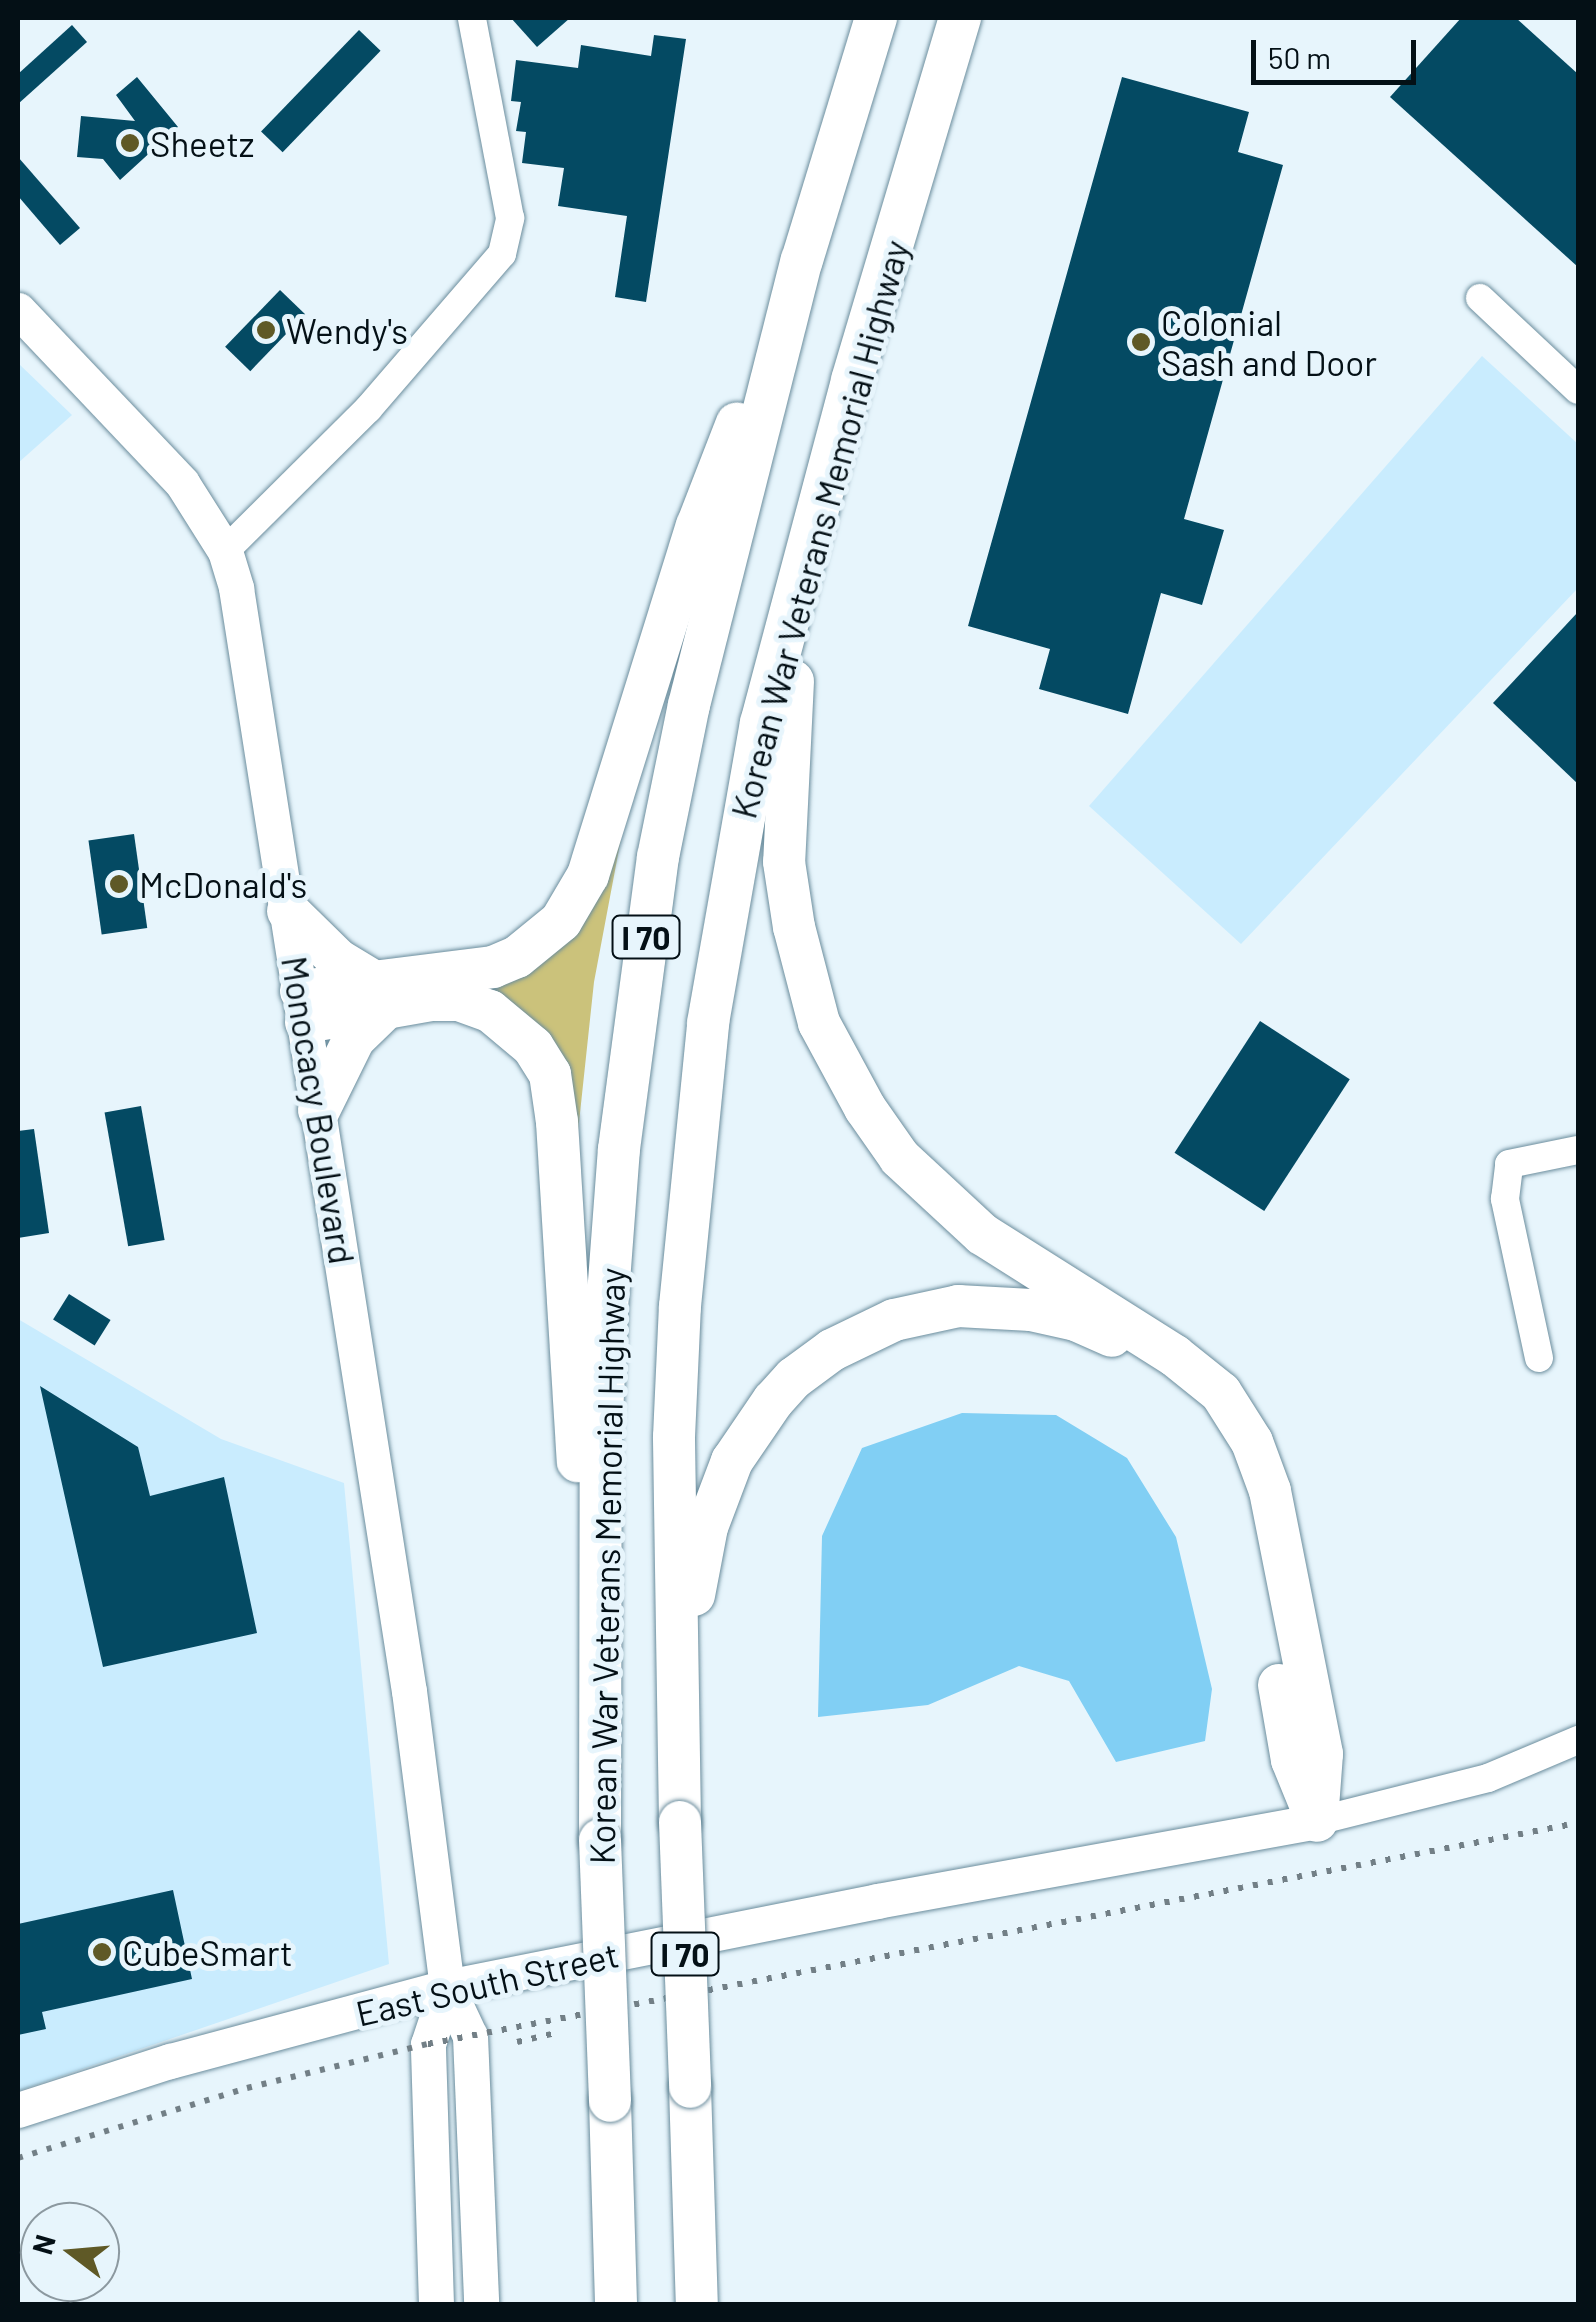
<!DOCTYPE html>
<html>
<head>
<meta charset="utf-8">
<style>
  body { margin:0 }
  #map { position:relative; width:1596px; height:2322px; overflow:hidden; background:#e7f5fc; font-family:Barlow,sans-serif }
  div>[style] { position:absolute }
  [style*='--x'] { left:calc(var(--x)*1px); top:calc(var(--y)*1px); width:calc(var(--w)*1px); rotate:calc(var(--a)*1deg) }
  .built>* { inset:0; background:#c9ecfe }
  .green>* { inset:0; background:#cbc27b }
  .water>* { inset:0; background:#81cff4 }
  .building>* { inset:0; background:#044a63; transform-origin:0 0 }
  .roads { filter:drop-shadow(0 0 2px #6b8d9d) drop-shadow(0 0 2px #6b8d9d) }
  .minor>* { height:28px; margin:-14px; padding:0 14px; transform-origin:14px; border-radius:14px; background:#fff }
  .major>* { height:35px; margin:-17.5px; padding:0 17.5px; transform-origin:17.5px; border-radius:17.5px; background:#fff }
  .highway>* { height:42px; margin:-21px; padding:0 21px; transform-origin:21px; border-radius:21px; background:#fff }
  .rail>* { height:6px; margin-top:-3px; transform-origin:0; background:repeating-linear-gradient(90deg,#727f86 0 5px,transparent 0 15px) }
  .bridges { filter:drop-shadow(0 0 2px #6b8d9d) drop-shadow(0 0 2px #6b8d9d) }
  .highway-bridge>* { height:42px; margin:-21px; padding:0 21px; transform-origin:21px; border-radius:21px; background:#fff }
  .dots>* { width:28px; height:28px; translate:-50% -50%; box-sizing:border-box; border:5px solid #e7f5fc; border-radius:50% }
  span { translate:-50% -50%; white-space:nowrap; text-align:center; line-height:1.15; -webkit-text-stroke:10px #e7f5fc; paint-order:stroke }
  .shield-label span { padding:2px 8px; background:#e7f5fc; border:2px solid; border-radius:8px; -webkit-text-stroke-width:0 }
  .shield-label { font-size:32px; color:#041016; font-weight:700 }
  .poi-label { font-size:35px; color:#041016 }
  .left { translate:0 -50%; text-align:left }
  .street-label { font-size:35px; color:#041016 }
  .frame { position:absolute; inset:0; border:20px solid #041016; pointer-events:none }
  .north { position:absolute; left:20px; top:2202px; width:100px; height:100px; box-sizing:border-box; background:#e7f5fc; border:2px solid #8c99a0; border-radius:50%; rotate:286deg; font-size:28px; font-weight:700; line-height:40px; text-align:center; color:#041016 }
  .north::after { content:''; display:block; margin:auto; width:35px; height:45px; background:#5f5926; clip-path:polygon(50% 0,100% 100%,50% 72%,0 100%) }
  .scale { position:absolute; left:1251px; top:40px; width:165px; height:45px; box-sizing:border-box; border:5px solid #041016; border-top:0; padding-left:12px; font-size:30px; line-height:35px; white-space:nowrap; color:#041016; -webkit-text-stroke:8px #e7f5fc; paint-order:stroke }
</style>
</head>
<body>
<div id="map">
  <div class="built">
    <div style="clip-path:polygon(1482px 356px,1578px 444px,1578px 588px,1241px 944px,1089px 806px)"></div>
    <div style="clip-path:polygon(18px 363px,72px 415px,18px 463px)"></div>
    <div style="clip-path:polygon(18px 1319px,221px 1439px,344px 1483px,389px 1964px,18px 2091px)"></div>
  </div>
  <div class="green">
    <div style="clip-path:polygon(632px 780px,594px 982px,572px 1188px,571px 1119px,482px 981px,512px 973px)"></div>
  </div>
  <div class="water">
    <div style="clip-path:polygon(962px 1413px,1056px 1415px,1127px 1458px,1176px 1537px,1212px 1689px,1205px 1741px,1116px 1762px,1069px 1681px,1019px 1666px,928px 1705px,818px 1717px,822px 1536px,862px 1448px)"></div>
  </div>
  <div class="building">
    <div style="clip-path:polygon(511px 18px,570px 18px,537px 47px)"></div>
    <div style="clip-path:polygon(1461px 18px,1516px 18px,1578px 74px,1578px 267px,1390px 97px)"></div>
    <div style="clip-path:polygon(72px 25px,87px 42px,18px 104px,18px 74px)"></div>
    <div style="left:359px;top:30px;width:30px;height:141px;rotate:44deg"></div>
    <div style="clip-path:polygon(654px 35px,686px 39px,646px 302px,615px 297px,627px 216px,558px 206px,564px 168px,522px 163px,526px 132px,516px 131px,521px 102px,511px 101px,516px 60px,578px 68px,581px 45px,651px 56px)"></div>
    <div style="clip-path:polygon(137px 77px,178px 127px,120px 180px,103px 159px,77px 157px,81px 116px,135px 121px,116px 95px)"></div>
    <div style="clip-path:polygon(1122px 77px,1249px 112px,1238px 152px,1283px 165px,1184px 519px,1224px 530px,1202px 605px,1161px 593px,1128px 714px,1039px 689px,1050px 649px,968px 626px)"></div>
    <div style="clip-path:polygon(18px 157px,80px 228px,60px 245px,18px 196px)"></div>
    <div style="left:280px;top:290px;width:35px;height:79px;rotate:44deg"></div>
    <div style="clip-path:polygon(1578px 612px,1578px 784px,1493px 703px)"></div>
    <div style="left:134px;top:834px;width:95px;height:46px;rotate:82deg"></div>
    <div style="left:1260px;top:1021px;width:107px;height:157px;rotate:33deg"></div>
    <div style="left:141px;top:1106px;width:136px;height:37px;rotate:80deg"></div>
    <div style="clip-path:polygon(34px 1129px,49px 1233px,18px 1238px,18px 1131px)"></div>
    <div style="left:69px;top:1294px;width:49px;height:30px;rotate:32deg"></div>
    <div style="clip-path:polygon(40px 1386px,138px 1447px,150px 1496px,224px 1477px,257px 1633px,103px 1667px)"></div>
    <div style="clip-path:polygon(173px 1890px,192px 1979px,42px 2012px,46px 2029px,18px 2035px,18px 1924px)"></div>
  </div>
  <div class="roads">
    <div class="minor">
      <div style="--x:1480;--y:298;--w:134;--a:43.2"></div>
      <div style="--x:225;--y:551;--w:202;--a:-44.8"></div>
      <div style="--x:368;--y:409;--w:205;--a:-49.2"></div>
      <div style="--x:502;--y:254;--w:37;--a:-77"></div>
      <div style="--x:510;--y:218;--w:204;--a:-100.8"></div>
      <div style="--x:1539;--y:1358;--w:163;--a:-102.1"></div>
      <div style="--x:1505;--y:1199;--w:35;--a:-83"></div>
      <div style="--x:1509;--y:1164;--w:70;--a:-11.5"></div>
      <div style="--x:1317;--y:1821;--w:176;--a:-14.1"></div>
      <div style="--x:1488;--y:1778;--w:98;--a:-22.9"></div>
    </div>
    <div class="major">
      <div style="--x:18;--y:310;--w:238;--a:46.5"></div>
      <div style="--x:182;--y:483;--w:80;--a:57.7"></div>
      <div style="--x:225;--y:551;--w:39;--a:73"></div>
      <div style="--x:236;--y:588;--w:1116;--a:81.09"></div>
      <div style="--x:409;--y:1691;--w:298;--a:82.7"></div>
      <div style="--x:447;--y:1987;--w:54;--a:64.9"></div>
      <div style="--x:470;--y:2036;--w:268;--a:87.6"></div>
      <div style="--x:18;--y:2110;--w:160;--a:-17.9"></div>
      <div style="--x:170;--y:2061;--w:287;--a:-15"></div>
      <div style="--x:447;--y:1987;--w:439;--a:-11.3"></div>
      <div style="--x:877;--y:1901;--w:447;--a:-10.3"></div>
      <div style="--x:436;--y:2304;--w:260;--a:-91.8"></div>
      <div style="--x:428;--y:2044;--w:60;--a:-71.6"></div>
    </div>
    <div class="highway">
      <div style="--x:793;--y:681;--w:181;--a:92.8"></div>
      <div style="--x:784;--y:862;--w:66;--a:81.3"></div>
      <div style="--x:794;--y:927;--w:99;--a:75.4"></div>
      <div style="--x:819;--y:1023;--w:97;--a:61.6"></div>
      <div style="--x:865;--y:1108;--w:61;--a:55"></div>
      <div style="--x:900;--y:1158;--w:112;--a:42.8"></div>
      <div style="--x:982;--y:1234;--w:228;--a:32.3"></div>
      <div style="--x:1175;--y:1356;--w:59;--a:38.8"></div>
      <div style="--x:1221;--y:1393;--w:58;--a:57.7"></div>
      <div style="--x:1252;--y:1442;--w:52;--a:69.8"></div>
      <div style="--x:1270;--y:1491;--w:268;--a:78.8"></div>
      <div style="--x:1322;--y:1754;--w:67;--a:94.3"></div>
      <div style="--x:288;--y:911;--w:70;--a:44.4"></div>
      <div style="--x:338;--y:960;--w:44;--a:31.2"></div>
      <div style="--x:301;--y:991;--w:193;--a:-7.1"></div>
      <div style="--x:493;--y:967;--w:26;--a:-23"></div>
      <div style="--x:517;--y:957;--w:57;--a:-39.3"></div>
      <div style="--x:561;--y:921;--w:53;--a:-59.6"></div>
      <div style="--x:588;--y:875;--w:366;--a:-72.7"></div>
      <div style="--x:697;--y:526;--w:110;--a:-68.8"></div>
      <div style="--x:306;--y:1022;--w:127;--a:-10"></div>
      <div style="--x:431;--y:1000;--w:28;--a:0"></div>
      <div style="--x:459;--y:1000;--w:33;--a:20"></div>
      <div style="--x:490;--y:1011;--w:56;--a:39.9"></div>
      <div style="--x:533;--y:1047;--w:32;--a:58"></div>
      <div style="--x:550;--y:1074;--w:49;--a:81.7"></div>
      <div style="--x:557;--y:1122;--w:340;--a:86.5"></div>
      <div style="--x:319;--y:1110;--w:79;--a:-63.8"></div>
      <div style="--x:354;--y:1039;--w:46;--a:-44.1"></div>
      <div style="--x:694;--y:1595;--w:69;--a:-79.2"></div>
      <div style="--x:707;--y:1527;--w:71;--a:-69.3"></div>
      <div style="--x:732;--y:1461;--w:73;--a:-55.7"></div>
      <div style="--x:773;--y:1401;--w:31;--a:-48"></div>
      <div style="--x:794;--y:1378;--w:47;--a:-36.4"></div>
      <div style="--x:832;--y:1350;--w:69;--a:-25.8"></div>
      <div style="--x:894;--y:1320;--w:66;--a:-12.3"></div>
      <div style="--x:958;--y:1306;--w:73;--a:3.1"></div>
      <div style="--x:1031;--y:1310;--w:46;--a:12.5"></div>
      <div style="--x:1076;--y:1320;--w:39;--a:24"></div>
      <div style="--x:1279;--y:1685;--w:76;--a:80.2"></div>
      <div style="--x:1292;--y:1760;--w:53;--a:67.8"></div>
      <div style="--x:680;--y:1822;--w:385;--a:-90.9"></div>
      <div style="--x:674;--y:1437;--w:131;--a:-87.4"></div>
      <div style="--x:680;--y:1306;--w:284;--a:-84.3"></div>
      <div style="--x:708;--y:1023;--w:305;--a:-80"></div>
      <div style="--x:761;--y:723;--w:355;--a:-75.1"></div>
      <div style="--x:852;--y:380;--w:378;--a:-73.4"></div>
      <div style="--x:600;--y:1840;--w:404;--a:-89.9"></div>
      <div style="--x:601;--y:1436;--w:128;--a:-87.3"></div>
      <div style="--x:607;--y:1308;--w:159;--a:-85.7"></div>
      <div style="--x:619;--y:1149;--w:295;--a:-82.4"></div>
      <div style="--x:658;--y:857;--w:155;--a:-78.5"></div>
      <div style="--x:689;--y:705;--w:459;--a:-75.8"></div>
      <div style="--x:802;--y:260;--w:253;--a:-73"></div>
      <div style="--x:690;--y:2087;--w:217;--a:88.2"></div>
      <div style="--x:610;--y:2101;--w:203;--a:88.3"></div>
    </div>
  </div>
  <div class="rail">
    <div style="--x:517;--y:2042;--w:37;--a:-13"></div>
    <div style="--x:18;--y:2158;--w:239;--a:-17"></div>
    <div style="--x:247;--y:2088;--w:186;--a:-13.7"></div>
    <div style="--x:428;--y:2044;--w:1171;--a:-10.88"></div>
  </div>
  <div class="bridges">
    <div class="highway-bridge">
      <div style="--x:680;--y:1822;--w:265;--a:87.8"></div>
      <div style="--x:600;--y:1840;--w:261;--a:87.8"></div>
    </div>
  </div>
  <div class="dots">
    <div style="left:130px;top:143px;background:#5f5926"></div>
    <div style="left:266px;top:330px;background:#5f5926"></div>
    <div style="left:1141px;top:342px;background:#5f5926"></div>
    <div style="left:119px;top:884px;background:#5f5926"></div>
    <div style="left:102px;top:1952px;background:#5f5926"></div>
  </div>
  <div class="shield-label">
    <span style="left:646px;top:937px">I 70</span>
    <span style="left:685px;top:1954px">I 70</span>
  </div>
  <div class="poi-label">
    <span class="left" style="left:150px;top:143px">Sheetz</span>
    <span class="left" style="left:1161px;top:342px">Colonial<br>Sash and Door</span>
    <span class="left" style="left:286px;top:330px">Wendy's</span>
    <span class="left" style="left:139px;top:884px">McDonald's</span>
    <span class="left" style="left:122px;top:1952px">CubeSmart</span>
  </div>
  <div class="street-label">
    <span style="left:819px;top:529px;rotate:-75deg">Korean War Veterans Memorial Highway</span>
    <span style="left:319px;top:1110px;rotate:81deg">Monocacy Boulevard</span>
    <span style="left:606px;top:1566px;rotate:-89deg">Korean War Veterans Memorial Highway</span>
    <span style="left:487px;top:1983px;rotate:-13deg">East South Street</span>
  </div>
  <div class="frame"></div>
  <div class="north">N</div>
  <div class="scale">50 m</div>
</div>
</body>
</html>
